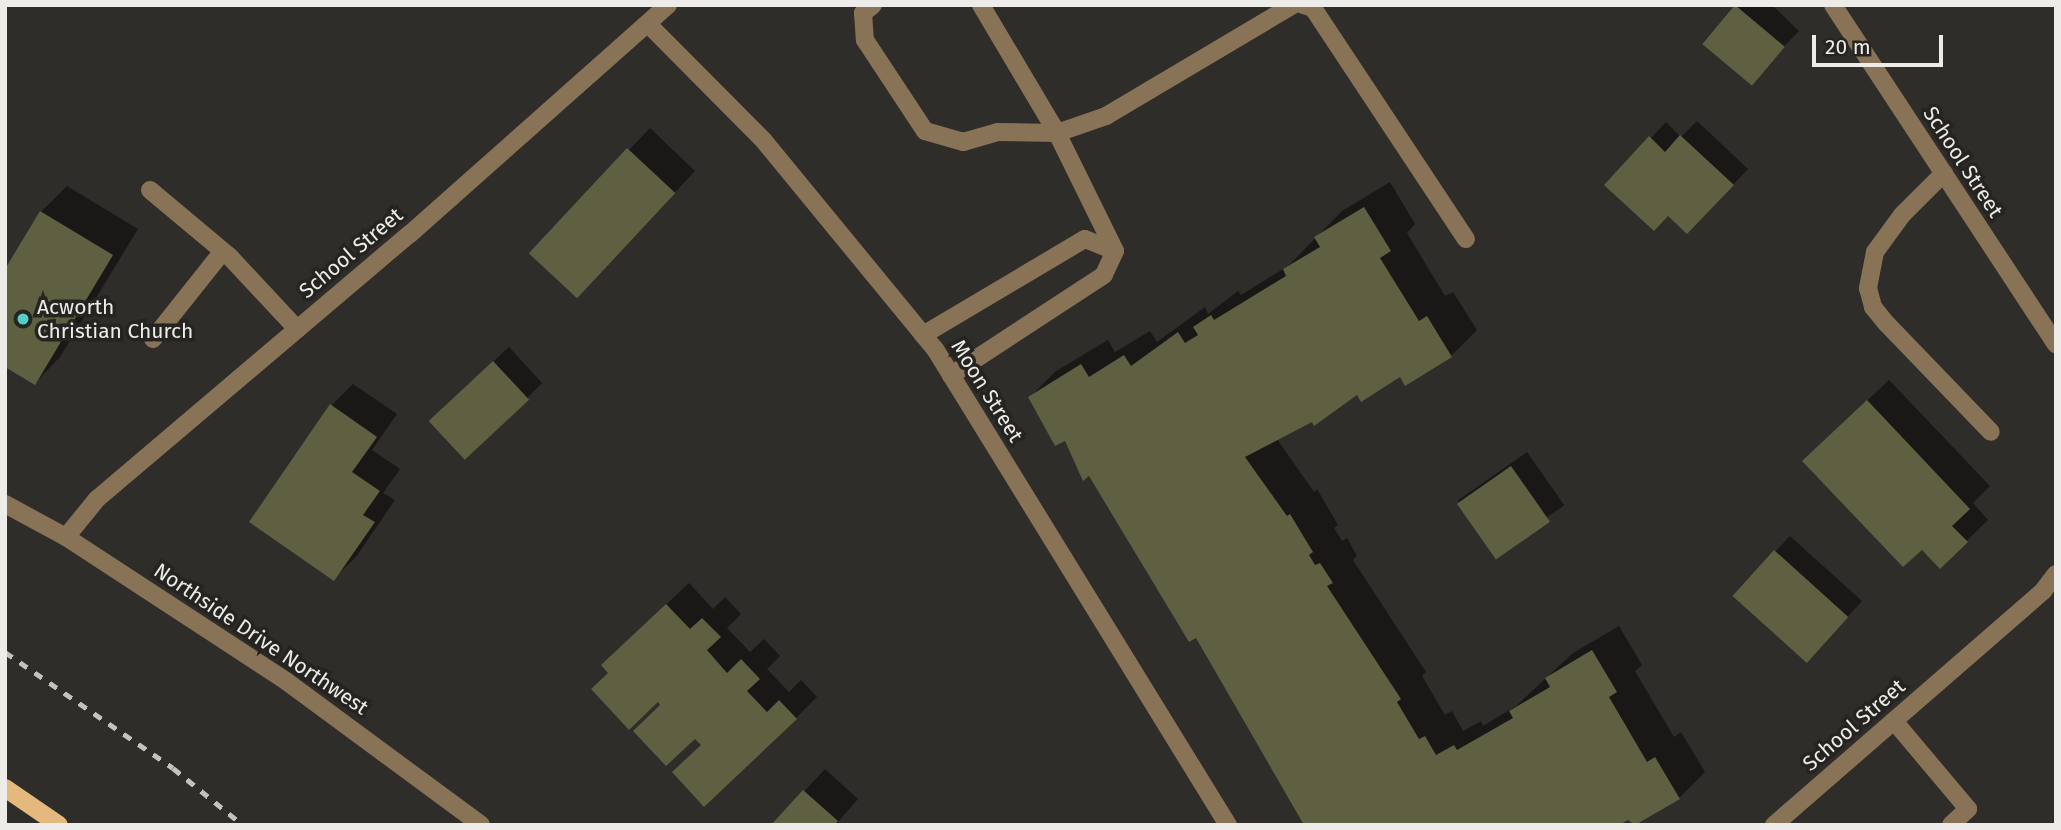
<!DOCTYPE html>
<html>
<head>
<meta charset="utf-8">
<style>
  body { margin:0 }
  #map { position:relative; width:2061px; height:830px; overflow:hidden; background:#2f2d2a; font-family:"Fira Sans",sans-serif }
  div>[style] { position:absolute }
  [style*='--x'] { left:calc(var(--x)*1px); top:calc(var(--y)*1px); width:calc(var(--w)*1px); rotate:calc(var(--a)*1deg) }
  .shadow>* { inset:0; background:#0007; transform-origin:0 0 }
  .building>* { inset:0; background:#5e6041; transform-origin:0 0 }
  .minor>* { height:18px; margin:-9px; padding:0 9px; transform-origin:9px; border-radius:9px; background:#897357 }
  .major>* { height:18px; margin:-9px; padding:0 9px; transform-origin:9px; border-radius:9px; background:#e5b87d }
  .rail>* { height:5px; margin-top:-2.5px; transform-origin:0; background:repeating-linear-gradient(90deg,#c3c2bf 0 9px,transparent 0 18px) }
  .dots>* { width:19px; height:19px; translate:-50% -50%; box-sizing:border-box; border:4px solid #252420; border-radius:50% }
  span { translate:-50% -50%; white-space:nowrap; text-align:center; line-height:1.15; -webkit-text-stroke:7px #252420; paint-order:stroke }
  .street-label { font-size:21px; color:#edece9 }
  .poi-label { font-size:21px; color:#edece9 }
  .left { translate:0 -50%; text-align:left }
  .frame { position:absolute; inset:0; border:7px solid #edece9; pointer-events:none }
  .scale { position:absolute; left:1812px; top:35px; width:131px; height:32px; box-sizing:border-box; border:4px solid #edece9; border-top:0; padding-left:9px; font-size:21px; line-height:24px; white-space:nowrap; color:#edece9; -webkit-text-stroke:5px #252420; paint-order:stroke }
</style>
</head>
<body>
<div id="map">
  <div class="shadow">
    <div style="clip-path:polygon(1737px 5px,1772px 5px,1799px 31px,1763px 68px,1703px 42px)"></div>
    <div style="clip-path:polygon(1697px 121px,1748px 169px,1703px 217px,1651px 138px,1666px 122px,1681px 137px)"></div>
    <div style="clip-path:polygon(650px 128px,695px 171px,598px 274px,531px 253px)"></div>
    <div style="clip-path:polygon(1390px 182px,1415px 224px,1407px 233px,1445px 296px,1453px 292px,1477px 330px,1451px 356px,1358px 392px,1277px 439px,1314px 492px,1317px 489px,1338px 525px,1334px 528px,1342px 541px,1347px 538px,1357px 556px,1353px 560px,1426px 672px,1422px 676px,1445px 715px,1452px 711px,1463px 731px,1481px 721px,1483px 726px,1516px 706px,1573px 653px,1619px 626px,1642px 665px,1635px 671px,1674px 737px,1681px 732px,1705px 772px,1679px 798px,1633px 824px,1629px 817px,1307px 825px,1197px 635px,1066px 438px,1030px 397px,1056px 371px,1108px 340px,1115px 352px,1150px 331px,1157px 342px,1205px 307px,1208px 314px,1238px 291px,1241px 295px,1288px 266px,1342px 211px)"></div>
    <div style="clip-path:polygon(67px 186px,138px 229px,60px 357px,35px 383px,41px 212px)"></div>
    <div style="clip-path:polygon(509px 347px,542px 383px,527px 398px,446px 405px)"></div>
    <div style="clip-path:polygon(1889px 380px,1990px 486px,1973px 503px,1988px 520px,1940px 567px,1826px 439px)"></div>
    <div style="clip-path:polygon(353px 384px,397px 414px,372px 450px,400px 469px,383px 493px,395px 500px,356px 557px,334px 578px,251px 522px,332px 405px)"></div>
    <div style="left:1527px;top:452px;width:65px;height:85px;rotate:55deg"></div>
    <div style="clip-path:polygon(1790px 536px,1862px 601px,1822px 645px,1735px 594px)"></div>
    <div style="clip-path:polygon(689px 583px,713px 609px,725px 597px,741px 614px,727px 628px,750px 652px,764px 639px,780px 656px,767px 669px,789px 692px,801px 680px,817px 697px,796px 718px,703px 744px,662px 704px,610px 672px,624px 644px)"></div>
    <div style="clip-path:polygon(825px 769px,858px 799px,838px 822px,841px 825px,773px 825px)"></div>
  </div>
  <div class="building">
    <div style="left:1735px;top:5px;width:65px;height:51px;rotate:40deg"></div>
    <div style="clip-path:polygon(1680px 135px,1734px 185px,1687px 234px,1668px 216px,1654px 231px,1604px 185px,1649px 136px,1665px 152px)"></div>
    <div style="left:627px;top:148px;width:66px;height:144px;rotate:43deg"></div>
    <div style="clip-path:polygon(1364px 207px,1391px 251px,1380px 258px,1419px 321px,1427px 316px,1452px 357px,1405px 386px,1400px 377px,1361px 402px,1357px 395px,1314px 426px,1312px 422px,1245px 457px,1287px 516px,1290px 514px,1313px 552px,1309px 555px,1315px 565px,1320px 563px,1333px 583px,1327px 586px,1401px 699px,1397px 702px,1419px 739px,1425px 736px,1436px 755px,1454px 745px,1457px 750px,1513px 718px,1509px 711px,1550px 687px,1545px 678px,1592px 650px,1617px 692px,1609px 697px,1647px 762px,1655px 757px,1680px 799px,1635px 825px,1628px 820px,1619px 825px,1304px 825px,1196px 638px,1189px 642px,1089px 476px,1083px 481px,1065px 441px,1055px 446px,1028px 397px,1081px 364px,1089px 377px,1124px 355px,1131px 366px,1178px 332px,1185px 343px,1198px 335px,1193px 327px,1211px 315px,1214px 320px,1286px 276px,1283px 269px,1320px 247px,1314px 237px)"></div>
    <div style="clip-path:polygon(40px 211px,113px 255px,35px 385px,5px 367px,5px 269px)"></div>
    <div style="left:493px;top:361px;width:53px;height:88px;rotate:47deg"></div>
    <div style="clip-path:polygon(1867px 400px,1970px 509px,1952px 526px,1968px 542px,1940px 569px,1922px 550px,1903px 567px,1802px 461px)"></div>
    <div style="clip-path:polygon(330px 404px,377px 437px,352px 472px,380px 491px,363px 515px,375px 522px,334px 581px,249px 522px)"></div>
    <div style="left:1511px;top:466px;width:68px;height:66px;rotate:55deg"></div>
    <div style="left:1774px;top:550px;width:100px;height:62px;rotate:42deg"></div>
    <div style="clip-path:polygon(666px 604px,690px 629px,702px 618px,721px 637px,707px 650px,727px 673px,741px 659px,760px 679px,747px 691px,767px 712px,779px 700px,797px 719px,704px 807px,672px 772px,701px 745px,695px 739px,666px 766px,633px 731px,660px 705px,658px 702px,629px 730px,591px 689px,608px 673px,601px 665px)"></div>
    <div style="clip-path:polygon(803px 790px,838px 821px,835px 825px,771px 825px)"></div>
  </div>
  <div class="minor">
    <div style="--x:873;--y:5;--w:13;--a:141"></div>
    <div style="--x:863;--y:13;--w:27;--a:86"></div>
    <div style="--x:865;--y:40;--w:109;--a:56.6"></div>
    <div style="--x:925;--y:131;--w:40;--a:16"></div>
    <div style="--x:963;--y:142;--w:35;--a:-16"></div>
    <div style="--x:997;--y:132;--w:60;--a:1"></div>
    <div style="--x:1057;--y:133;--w:52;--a:-19.1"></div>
    <div style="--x:1106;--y:116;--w:217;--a:-30.7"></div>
    <div style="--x:981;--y:5;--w:149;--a:59.3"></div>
    <div style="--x:1057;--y:133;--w:131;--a:63.8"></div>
    <div style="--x:1303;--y:5;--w:10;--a:17"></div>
    <div style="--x:1313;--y:8;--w:277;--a:56.5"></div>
    <div style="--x:1833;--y:5;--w:406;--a:56.7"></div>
    <div style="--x:649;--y:25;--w:163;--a:45.2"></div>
    <div style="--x:764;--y:141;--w:269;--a:50.6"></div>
    <div style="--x:935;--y:349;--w:559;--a:58.39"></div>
    <div style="--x:1944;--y:173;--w:59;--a:135"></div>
    <div style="--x:1902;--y:215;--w:46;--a:126.1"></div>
    <div style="--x:1875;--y:252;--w:37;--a:101"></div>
    <div style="--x:1868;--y:288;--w:20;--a:75"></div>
    <div style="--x:1873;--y:307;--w:21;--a:51"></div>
    <div style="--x:1886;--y:323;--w:151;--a:46.1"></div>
    <div style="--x:150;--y:190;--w:103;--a:39.9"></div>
    <div style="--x:229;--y:256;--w:100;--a:47"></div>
    <div style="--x:923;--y:335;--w:188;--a:-30.7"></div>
    <div style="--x:1085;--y:239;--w:32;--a:22"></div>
    <div style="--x:1115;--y:251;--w:26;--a:115"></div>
    <div style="--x:1104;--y:275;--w:183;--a:146.8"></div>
    <div style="--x:153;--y:339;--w:112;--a:-51.5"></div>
    <div style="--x:5;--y:504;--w:69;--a:28.4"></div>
    <div style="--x:66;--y:537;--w:263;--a:33.2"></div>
    <div style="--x:286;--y:681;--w:242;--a:36.4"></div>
    <div style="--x:66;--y:537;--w:49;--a:-50.8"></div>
    <div style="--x:97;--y:499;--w:410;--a:-40.3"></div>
    <div style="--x:410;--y:234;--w:345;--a:-41.6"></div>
    <div style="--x:1894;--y:721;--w:115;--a:49.9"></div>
    <div style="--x:1968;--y:809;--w:23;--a:137"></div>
    <div style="--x:1774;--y:825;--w:357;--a:-41"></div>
    <div style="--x:2043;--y:591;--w:21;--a:-53"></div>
  </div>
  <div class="major">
    <div style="--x:5;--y:788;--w:65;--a:34.4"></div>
  </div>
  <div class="rail">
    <div style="--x:5;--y:652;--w:204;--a:34.6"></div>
    <div style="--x:173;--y:768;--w:90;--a:39.2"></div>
  </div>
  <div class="dots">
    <div style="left:23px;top:319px;background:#54cdc7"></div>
  </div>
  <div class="street-label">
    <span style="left:1963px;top:162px;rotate:57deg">School Street</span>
    <span style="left:351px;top:253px;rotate:-40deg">School Street</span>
    <span style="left:987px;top:391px;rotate:58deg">Moon Street</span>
    <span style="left:261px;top:639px;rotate:34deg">Northside Drive Northwest</span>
    <span style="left:1854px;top:725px;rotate:-41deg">School Street</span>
  </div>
  <div class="poi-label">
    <span class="left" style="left:37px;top:319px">Acworth<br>Christian Church</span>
  </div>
  <div class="frame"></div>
  <div class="scale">20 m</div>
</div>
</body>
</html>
